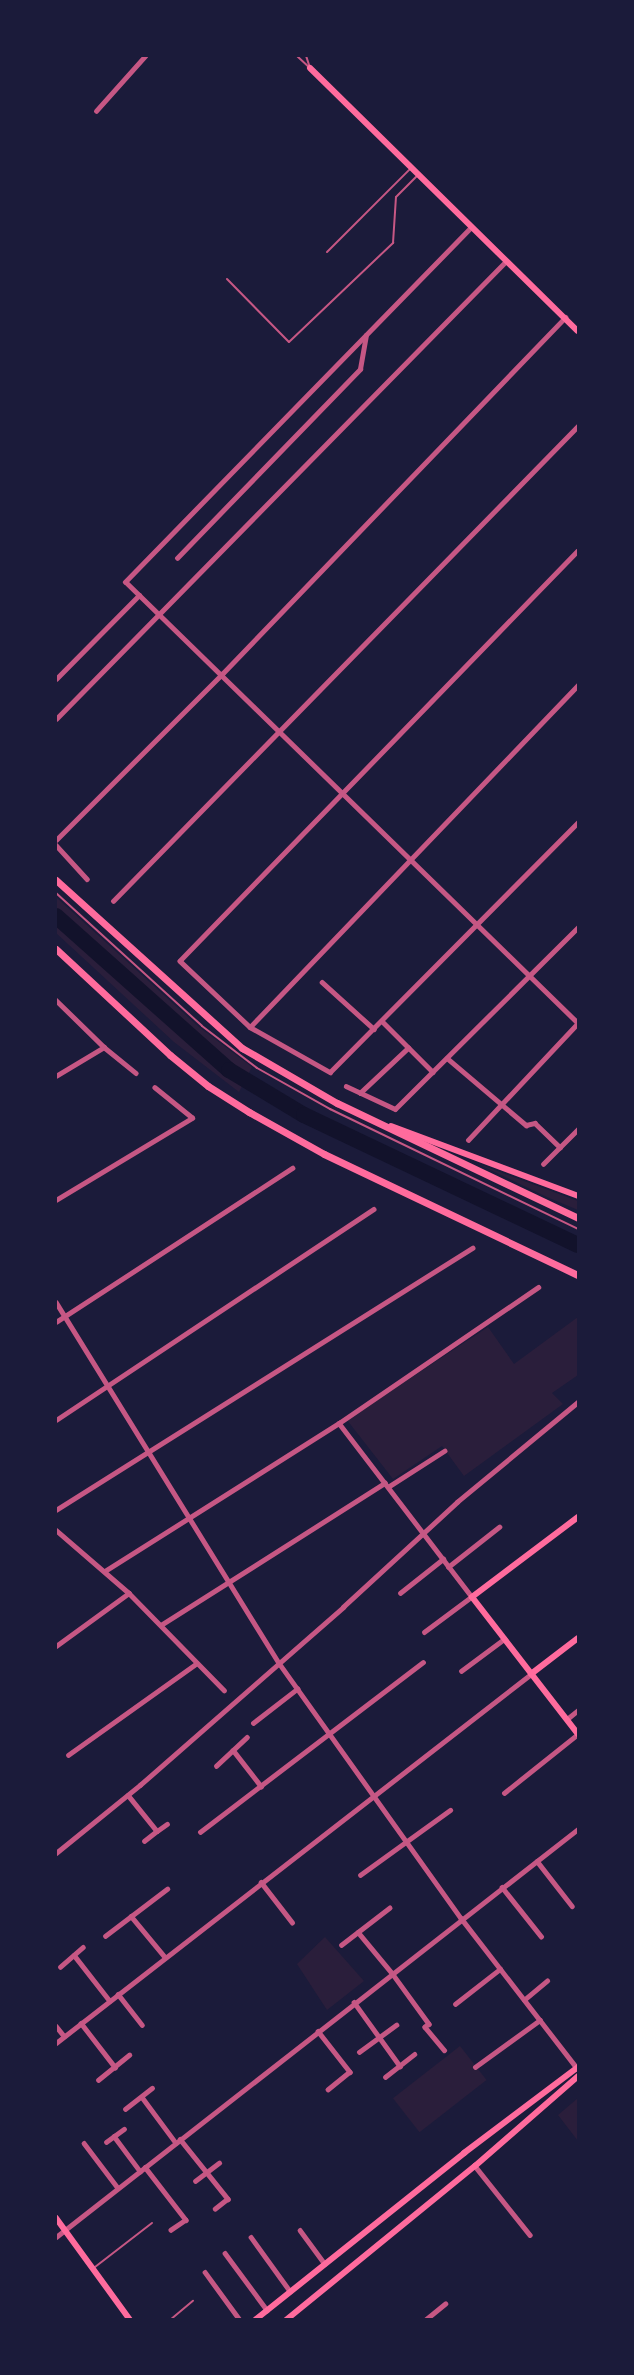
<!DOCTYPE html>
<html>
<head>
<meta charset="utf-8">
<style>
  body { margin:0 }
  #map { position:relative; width:634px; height:2375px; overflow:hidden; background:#1b1b3a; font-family:Rubik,sans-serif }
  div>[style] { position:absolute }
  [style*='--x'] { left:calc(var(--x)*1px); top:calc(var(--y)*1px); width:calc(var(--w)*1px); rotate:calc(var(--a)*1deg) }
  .green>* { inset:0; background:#2a1e3b; transform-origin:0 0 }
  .river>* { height:16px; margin:-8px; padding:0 8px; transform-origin:8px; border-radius:8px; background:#12122b }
  .service>* { height:2px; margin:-1px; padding:0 1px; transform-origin:1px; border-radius:1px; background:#c65784 }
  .minor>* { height:4.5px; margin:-2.25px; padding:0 2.25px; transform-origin:2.25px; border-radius:2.25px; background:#c65784 }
  .secondary>* { height:6px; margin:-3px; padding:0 3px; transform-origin:3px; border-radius:3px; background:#ff6b9d }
  .trunk>* { height:7px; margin:-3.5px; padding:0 3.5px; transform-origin:3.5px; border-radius:3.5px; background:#ff6b9d }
  span { translate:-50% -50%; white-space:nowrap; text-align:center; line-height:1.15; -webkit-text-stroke:5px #1b1b3a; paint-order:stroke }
  .frame { position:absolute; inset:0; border:57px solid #1b1b3a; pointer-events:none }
</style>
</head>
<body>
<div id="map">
  <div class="green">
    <div style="clip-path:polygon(56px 897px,199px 1027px,252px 1067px,239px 1092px,174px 1042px,56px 933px)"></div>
    <div style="clip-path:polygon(476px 1163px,578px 1201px,578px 1210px,547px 1197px)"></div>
    <div style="clip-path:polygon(578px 1317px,578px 1375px,552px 1393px,563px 1404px,464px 1476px,442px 1446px,393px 1479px,347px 1420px,488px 1327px,514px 1364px)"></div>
    <div style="clip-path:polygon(325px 1937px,364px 1981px,327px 2010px,297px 1964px)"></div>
    <div style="left:460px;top:2046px;width:43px;height:85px;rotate:52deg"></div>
    <div style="clip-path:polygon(578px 2098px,578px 2141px,558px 2115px)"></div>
  </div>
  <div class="river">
    <div style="--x:56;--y:916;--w:232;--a:41.7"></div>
    <div style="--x:229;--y:1070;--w:87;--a:31"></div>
    <div style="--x:304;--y:1115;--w:303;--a:25.4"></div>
  </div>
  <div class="service">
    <div style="--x:297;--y:56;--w:18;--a:43"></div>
    <div style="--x:310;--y:68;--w:13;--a:-108"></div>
    <div style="--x:327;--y:252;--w:119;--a:-45"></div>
    <div style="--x:227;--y:279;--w:88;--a:45.5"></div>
    <div style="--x:289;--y:342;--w:144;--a:-43.6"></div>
    <div style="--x:393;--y:243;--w:46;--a:-86.3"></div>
    <div style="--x:396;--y:197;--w:31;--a:-45"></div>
    <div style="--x:56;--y:893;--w:197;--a:42.3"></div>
    <div style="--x:202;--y:1026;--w:69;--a:37.4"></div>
    <div style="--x:257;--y:1068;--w:84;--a:29.3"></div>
    <div style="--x:330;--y:1109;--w:276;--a:25.8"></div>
    <div style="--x:95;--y:2267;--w:72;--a:-37.7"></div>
    <div style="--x:170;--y:2320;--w:30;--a:-40"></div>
  </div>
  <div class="minor">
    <div style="--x:96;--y:111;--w:74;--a:-48.3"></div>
    <div style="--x:472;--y:227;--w:496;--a:134.3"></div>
    <div style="--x:126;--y:582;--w:631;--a:44.29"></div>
    <div style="--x:578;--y:551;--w:571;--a:134.15"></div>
    <div style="--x:180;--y:961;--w:96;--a:43.3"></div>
    <div style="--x:250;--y:1027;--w:92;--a:29.4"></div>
    <div style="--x:330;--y:1072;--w:352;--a:-45.2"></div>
    <div style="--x:177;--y:558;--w:263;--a:-45.9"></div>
    <div style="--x:360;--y:369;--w:34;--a:-80"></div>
    <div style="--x:56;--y:679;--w:118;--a:-45.3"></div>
    <div style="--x:56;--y:719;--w:642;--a:-45.5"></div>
    <div style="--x:56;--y:840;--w:235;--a:-45"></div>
    <div style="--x:222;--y:674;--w:495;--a:-46.1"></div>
    <div style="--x:56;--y:845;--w:46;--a:47.6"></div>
    <div style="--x:113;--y:901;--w:665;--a:-45.61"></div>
    <div style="--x:322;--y:982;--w:70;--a:42.1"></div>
    <div style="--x:56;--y:1000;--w:67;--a:44.4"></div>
    <div style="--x:382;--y:1021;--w:72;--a:45"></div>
    <div style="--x:250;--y:1027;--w:474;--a:-46.2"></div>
    <div style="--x:447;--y:1058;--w:104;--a:40.3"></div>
    <div style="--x:526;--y:1125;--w:9;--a:-13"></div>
    <div style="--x:535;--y:1123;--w:35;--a:44"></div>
    <div style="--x:56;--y:1076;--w:56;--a:-31.1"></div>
    <div style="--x:104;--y:1047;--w:41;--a:39.1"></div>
    <div style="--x:346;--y:1086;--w:54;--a:25.1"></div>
    <div style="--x:395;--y:1109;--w:258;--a:-44.8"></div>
    <div style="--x:360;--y:1093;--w:66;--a:-43.2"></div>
    <div style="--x:468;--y:1140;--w:161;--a:-46.8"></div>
    <div style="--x:543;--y:1164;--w:49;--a:-45"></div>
    <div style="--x:56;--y:1200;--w:159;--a:-31.1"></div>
    <div style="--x:192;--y:1118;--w:48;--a:-141"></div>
    <div style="--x:56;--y:1302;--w:424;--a:58.3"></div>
    <div style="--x:279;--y:1663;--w:313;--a:54.5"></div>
    <div style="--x:461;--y:1918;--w:190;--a:52.3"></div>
    <div style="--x:56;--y:1322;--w:282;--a:-33.1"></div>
    <div style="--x:56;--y:1420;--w:381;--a:-33.6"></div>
    <div style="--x:339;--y:1423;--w:219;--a:52.6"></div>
    <div style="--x:472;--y:1597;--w:59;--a:143.3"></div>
    <div style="--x:388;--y:1487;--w:67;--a:-32.7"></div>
    <div style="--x:56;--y:1510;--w:492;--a:-32.2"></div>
    <div style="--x:56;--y:1530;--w:96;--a:40.8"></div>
    <div style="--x:129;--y:1593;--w:136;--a:45.6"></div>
    <div style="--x:448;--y:1567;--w:65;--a:-38.1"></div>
    <div style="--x:105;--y:1571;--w:277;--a:-32.3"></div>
    <div style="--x:339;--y:1423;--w:241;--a:-34.3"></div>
    <div style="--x:400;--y:1593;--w:55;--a:-38.3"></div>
    <div style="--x:161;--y:1625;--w:265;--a:-32.4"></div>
    <div style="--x:56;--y:1646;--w:90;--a:-36"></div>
    <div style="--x:461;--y:1671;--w:54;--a:-36.7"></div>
    <div style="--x:567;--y:1719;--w:14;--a:-39"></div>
    <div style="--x:253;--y:1723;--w:56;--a:-37.7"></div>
    <div style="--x:233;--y:1750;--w:46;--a:52.1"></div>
    <div style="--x:68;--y:1755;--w:158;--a:-35.5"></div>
    <div style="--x:216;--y:1766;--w:42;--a:-43.1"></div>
    <div style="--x:504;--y:1793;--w:95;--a:-38.6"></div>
    <div style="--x:128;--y:1795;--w:46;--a:51.1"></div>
    <div style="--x:157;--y:1831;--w:12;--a:-35"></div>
    <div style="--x:200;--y:1832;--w:280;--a:-37.3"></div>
    <div style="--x:144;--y:1841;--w:16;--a:-38"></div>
    <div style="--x:56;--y:1853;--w:108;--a:-39"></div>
    <div style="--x:140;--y:1785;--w:270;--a:-41.2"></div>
    <div style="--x:343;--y:1607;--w:155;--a:-42.6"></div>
    <div style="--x:457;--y:1502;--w:157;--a:-39.6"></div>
    <div style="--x:537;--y:1861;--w:57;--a:52.1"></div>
    <div style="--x:360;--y:1875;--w:111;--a:-35.8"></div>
    <div style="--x:261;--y:1882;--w:51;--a:52.2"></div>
    <div style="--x:502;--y:1887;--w:63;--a:51.5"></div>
    <div style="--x:131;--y:1916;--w:53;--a:50.3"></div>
    <div style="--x:358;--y:1932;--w:53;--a:50.3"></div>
    <div style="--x:392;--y:1973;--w:63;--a:54"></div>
    <div style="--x:429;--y:2024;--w:5;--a:143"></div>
    <div style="--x:425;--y:2027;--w:30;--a:50"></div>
    <div style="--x:105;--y:1936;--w:78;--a:-37.2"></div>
    <div style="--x:341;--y:1945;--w:61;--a:-37.6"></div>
    <div style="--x:74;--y:1955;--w:58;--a:52"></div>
    <div style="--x:60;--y:1967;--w:30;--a:-41"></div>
    <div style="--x:118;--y:1994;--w:39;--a:52"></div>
    <div style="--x:524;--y:2000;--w:30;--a:-40"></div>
    <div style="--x:354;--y:2002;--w:79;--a:54.3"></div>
    <div style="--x:455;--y:2004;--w:57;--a:-37.9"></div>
    <div style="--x:81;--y:2023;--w:56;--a:52.3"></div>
    <div style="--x:56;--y:2026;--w:13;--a:51"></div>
    <div style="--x:318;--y:2031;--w:52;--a:52"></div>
    <div style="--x:350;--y:2072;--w:28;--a:141"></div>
    <div style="--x:56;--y:2043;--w:601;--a:-37.84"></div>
    <div style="--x:359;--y:2052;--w:46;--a:-36.1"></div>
    <div style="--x:475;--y:2067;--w:80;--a:-35.9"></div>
    <div style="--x:385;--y:2077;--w:37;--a:-38"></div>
    <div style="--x:98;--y:2080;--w:40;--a:-39"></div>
    <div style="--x:142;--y:2097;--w:57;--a:53.5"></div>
    <div style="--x:125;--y:2109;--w:34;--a:-38"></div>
    <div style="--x:114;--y:2136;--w:44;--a:53.4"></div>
    <div style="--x:180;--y:2139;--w:77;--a:51.3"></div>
    <div style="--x:228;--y:2199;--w:16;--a:142"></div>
    <div style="--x:106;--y:2142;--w:22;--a:-36"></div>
    <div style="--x:84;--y:2143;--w:56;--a:52.9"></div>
    <div style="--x:475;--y:2166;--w:88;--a:51.4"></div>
    <div style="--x:145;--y:2167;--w:67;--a:52.3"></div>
    <div style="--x:186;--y:2220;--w:18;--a:146"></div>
    <div style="--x:195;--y:2181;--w:30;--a:-37"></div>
    <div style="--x:300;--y:2230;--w:42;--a:53.7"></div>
    <div style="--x:56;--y:2237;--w:663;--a:-38.01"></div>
    <div style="--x:251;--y:2237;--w:67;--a:54.2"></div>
    <div style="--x:225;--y:2253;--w:71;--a:53.6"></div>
    <div style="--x:205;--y:2272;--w:59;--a:53.9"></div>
    <div style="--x:425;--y:2320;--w:26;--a:-39"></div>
  </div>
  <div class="secondary">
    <div style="--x:310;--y:68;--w:375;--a:44.5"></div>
    <div style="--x:391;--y:1126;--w:200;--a:20.5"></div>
    <div style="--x:578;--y:1517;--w:133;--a:143"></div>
    <div style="--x:472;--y:1597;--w:173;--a:52.3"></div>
    <div style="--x:531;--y:1674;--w:59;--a:-37.5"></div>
    <div style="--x:56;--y:2218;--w:126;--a:54"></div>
    <div style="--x:255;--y:2320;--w:268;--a:-38.6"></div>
    <div style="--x:464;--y:2153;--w:143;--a:-37"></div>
    <div style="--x:286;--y:2320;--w:244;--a:-39.2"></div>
    <div style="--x:475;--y:2166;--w:137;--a:-41.1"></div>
  </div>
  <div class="trunk">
    <div style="--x:56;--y:880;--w:251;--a:42.1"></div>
    <div style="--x:242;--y:1048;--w:110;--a:30.1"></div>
    <div style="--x:337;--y:1103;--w:267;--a:25.5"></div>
    <div style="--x:56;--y:949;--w:156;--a:42.9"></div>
    <div style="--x:170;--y:1055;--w:49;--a:39.2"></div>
    <div style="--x:208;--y:1086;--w:49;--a:32.4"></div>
    <div style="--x:249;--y:1112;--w:86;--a:29.2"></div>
    <div style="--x:324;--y:1154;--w:281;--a:25.5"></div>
  </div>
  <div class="frame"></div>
</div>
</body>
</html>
